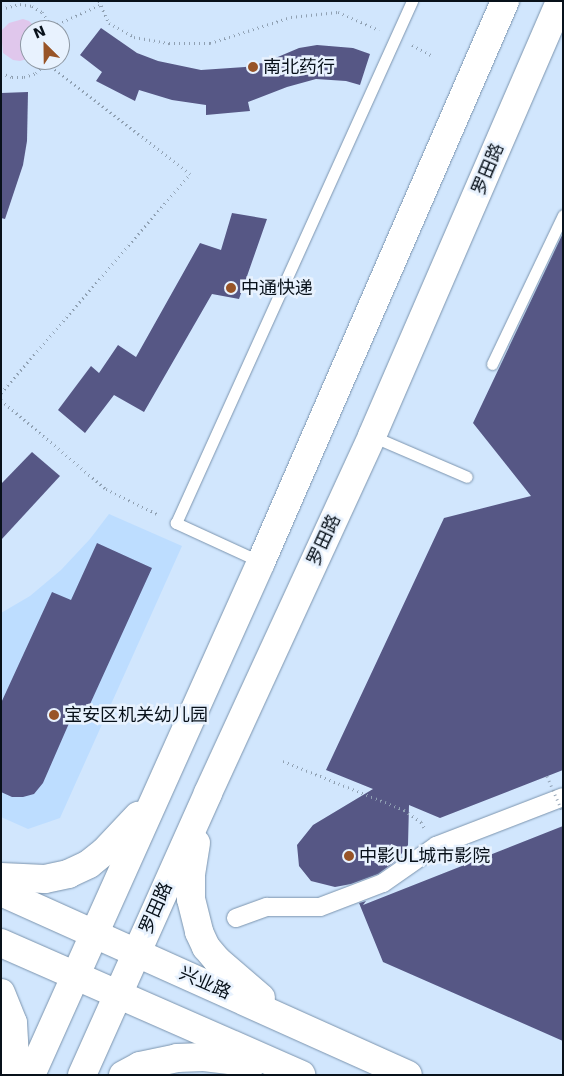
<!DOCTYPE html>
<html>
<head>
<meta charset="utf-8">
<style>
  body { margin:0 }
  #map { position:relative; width:564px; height:1076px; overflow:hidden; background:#d1e6fd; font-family:"DejaVu Sans","Noto Sans SC",sans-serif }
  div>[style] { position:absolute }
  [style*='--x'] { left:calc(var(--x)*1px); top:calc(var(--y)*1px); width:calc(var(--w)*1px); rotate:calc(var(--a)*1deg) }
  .built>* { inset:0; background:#bdddff }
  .green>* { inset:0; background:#e0c7ec }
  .building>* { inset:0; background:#565785 }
  .path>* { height:3px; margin-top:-1.5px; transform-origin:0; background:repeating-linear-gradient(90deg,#90a1b3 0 1px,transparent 0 5px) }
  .roads { filter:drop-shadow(0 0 1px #7b94ae) drop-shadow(0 0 1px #7b94ae) }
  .service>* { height:11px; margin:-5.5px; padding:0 5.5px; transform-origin:5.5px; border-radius:5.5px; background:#fff }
  .pedestrian>* { height:18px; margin:-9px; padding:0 9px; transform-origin:9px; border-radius:9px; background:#fff }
  .secondary>* { height:28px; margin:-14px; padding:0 14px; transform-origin:14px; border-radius:14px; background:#fff }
  .primary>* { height:28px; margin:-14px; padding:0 14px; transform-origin:14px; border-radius:14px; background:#fff }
  .path-bridge>* { height:3px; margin-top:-1.5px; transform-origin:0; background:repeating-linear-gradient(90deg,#90a1b3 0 1px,transparent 0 5px) }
  .dots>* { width:14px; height:14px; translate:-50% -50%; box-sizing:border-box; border:2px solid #e8f2fe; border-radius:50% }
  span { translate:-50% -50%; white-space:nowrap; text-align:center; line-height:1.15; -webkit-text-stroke:5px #e8f2fe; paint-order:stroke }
  .poi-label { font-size:18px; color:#08111a }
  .left { translate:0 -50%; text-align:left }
  .street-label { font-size:18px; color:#08111a }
  .frame { position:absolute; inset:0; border:2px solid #08111a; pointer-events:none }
  .north { position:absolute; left:20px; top:20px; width:50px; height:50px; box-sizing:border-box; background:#e8f2fe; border:1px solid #8e98a3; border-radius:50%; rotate:337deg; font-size:14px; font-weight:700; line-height:20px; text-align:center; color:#08111a }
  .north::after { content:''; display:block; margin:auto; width:18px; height:22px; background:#985427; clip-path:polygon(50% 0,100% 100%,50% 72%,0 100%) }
</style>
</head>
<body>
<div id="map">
  <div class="built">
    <div style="clip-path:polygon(109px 514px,182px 546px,60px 818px,28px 829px,1px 817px,1px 613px,30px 596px,61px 570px,90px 539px)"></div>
  </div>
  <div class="green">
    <div style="clip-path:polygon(23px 19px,29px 21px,38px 30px,30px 30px,30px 58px,20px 61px,13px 60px,3px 53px,1px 31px,9px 23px)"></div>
  </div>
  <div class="building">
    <div style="clip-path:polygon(101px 28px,137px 53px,158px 61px,201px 70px,245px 67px,266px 62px,299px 48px,317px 45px,353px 48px,370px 54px,360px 85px,346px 81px,316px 79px,287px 87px,248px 102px,250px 111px,206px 115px,206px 105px,172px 100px,139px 90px,135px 101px,96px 81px,102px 72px,80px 55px)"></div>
    <div style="clip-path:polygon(28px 92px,27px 141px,23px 165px,5px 219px,1px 218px,1px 93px)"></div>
    <div style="clip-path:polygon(232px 213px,267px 219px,239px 299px,212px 294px,144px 412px,114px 395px,85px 433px,58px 410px,91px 366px,99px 373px,118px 345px,136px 357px,200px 243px,221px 250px)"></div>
    <div style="clip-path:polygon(563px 233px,563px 770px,440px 818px,409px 805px,408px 845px,396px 861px,378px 874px,351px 884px,335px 887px,311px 881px,299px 866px,297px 845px,313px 825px,373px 789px,326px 770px,444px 518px,531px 496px,473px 423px)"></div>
    <div style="clip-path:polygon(32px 452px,60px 476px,1px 540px,1px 484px)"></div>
    <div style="clip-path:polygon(97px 543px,152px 568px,86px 713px,70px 721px,43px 783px,34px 794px,23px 797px,12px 797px,1px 792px,1px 703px,52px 592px,71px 600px)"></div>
    <div style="clip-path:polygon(563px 826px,563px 1041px,383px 962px,359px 903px,366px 901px,363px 905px)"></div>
  </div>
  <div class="path">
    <div style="--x:99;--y:1;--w:24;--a:66"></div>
    <div style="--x:109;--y:23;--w:29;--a:29"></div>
    <div style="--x:134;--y:37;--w:36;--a:10"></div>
    <div style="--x:169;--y:43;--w:41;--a:0"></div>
    <div style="--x:210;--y:43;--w:85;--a:-17.8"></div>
    <div style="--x:291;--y:17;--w:47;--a:-6.1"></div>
    <div style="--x:338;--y:12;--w:45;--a:23.7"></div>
    <div style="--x:1;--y:9;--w:20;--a:-15"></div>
    <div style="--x:20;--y:4;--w:12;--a:9"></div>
    <div style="--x:32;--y:6;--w:12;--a:31"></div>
    <div style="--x:42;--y:12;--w:22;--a:56"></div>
    <div style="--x:53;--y:26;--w:51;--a:-24.1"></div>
    <div style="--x:412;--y:45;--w:21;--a:28"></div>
    <div style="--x:1;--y:73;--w:12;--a:20"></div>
    <div style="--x:12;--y:77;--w:12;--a:0"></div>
    <div style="--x:24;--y:77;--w:13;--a:-18"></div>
    <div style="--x:36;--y:73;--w:18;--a:-45"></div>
    <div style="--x:1;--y:393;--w:289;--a:-49.2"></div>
    <div style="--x:190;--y:174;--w:181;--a:-142.2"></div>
    <div style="--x:1;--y:400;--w:138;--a:40.3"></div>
    <div style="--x:106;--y:489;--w:59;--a:26.1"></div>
    <div style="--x:283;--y:761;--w:131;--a:22"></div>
    <div style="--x:404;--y:810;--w:21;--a:35"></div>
    <div style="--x:421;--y:822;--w:8;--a:60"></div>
  </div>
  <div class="roads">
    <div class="service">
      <div style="--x:492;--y:364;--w:165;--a:-64.5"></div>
      <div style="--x:372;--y:436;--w:103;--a:23.3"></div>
      <div style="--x:261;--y:562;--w:94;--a:-155.4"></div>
      <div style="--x:176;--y:523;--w:573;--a:-65.67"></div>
    </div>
    <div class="pedestrian">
      <div style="--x:236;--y:918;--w:33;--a:-20"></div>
      <div style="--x:267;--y:907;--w:53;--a:0"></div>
      <div style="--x:320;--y:907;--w:67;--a:-20.9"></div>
      <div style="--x:383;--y:883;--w:65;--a:-34.9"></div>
      <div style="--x:436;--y:846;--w:136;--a:-21.1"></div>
    </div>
    <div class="secondary">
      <div style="--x:196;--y:843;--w:31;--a:99"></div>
      <div style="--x:191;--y:874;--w:25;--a:90"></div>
      <div style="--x:191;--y:899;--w:34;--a:76"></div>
      <div style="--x:199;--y:932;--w:17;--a:65"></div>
      <div style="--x:206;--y:947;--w:17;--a:50"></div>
      <div style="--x:217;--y:960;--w:58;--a:40.8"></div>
      <div style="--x:1;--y:877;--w:44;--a:2.6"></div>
      <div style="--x:45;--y:879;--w:24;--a:-12"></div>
      <div style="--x:68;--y:874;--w:23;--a:-25"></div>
      <div style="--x:89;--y:864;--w:19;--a:-39"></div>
      <div style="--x:104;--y:852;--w:50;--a:-46.6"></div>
      <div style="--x:1;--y:892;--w:446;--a:24.2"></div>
      <div style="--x:1;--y:943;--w:328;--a:23.7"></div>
      <div style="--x:1;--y:993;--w:32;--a:68"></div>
      <div style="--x:13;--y:1023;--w:52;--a:86.7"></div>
      <div style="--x:31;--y:1075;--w:562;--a:-65.85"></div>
      <div style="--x:261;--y:562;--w:612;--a:-66.49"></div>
      <div style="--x:82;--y:1075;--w:309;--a:-65.9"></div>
      <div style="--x:208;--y:793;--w:393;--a:-65.3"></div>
      <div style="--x:372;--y:436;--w:474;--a:-66.6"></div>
      <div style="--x:123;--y:1075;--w:19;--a:-28"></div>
      <div style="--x:140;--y:1066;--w:38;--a:-12"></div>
      <div style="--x:177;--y:1058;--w:27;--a:-2"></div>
      <div style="--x:204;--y:1057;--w:49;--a:7"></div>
    </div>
    <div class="primary">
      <div style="--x:559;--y:5;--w:4;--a:-63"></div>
    </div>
  </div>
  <div class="path-bridge">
    <div style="--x:547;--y:776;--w:40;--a:66.6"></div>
  </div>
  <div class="dots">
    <div style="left:253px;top:67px;background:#985427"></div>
    <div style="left:231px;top:288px;background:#985427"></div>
    <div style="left:54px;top:715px;background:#985427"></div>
    <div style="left:349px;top:856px;background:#985427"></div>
  </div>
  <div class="poi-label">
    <span class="left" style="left:263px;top:67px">南北药行</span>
    <span class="left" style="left:241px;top:288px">中通快递</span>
    <span class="left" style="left:64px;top:715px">宝安区机关幼儿园</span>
    <span class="left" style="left:359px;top:856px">中影UL城市影院</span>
  </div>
  <div class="street-label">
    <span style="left:488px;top:169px;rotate:-67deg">罗田路</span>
    <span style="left:324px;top:540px;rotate:-65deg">罗田路</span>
    <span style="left:156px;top:908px;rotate:-66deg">罗田路</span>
    <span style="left:205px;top:983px;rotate:24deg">兴业路</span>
  </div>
  <div class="frame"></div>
  <div class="north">N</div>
</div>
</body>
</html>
